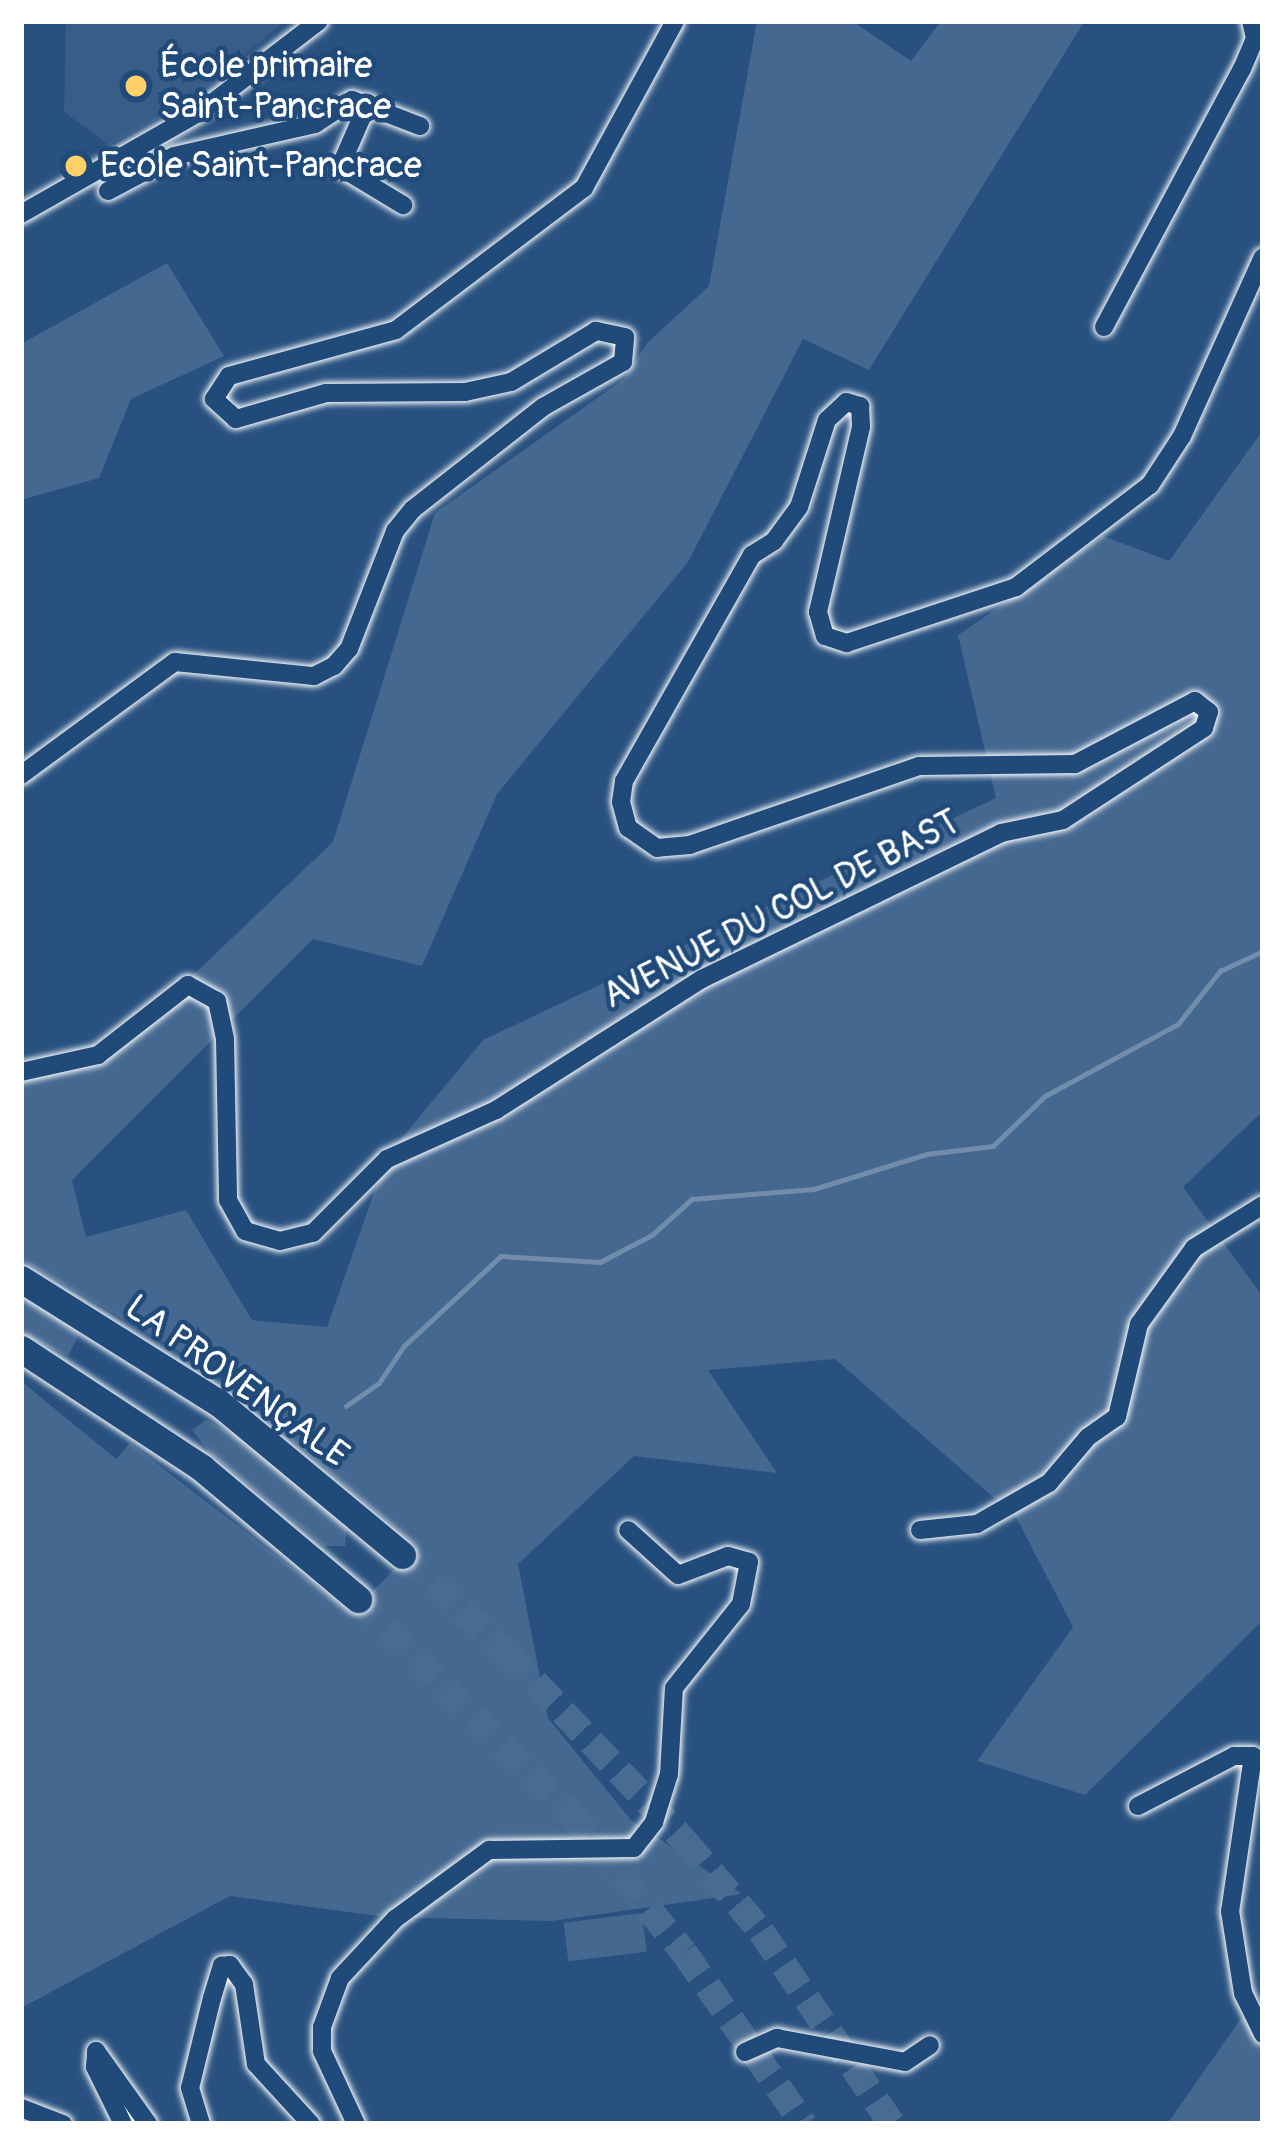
<!DOCTYPE html>
<html>
<head>
<meta charset="utf-8">
<style>
  body { margin:0 }
  #map { position:relative; width:1284px; height:2145px; overflow:hidden; background:#28517f; font-family:Pangolin,sans-serif }
  div>[style] { position:absolute }
  [style*='--x'] { left:calc(var(--x)*1px); top:calc(var(--y)*1px); width:calc(var(--w)*1px); rotate:calc(var(--a)*1deg) }
  .built>* { inset:0; background:#375d88 }
  .green>* { inset:0; background:#446890; transform-origin:0 0 }
  .stream>* { height:4.5px; margin:-2.25px; padding:0 2.25px; transform-origin:2.25px; border-radius:2.25px; background:#718dab }
  .highway-tunnel>* { height:27px; margin-top:-13.5px; transform-origin:0; background:repeating-linear-gradient(90deg,#486b92 0 27px,transparent 0 41px) }
  .roads { filter:drop-shadow(0 0 3px #fff) drop-shadow(0 0 3px #fff) }
  .minor>* { height:18px; margin:-9px; padding:0 9px; transform-origin:9px; border-radius:9px; background:#1f4a7a }
  .highway>* { height:27px; margin:-13.5px; padding:0 13.5px; transform-origin:13.5px; border-radius:13.5px; background:#1f4a7a }
  .dots>* { width:33px; height:33px; translate:-50% -50%; box-sizing:border-box; border:6px solid #1f4a7a; border-radius:50% }
  span { translate:-50% -50%; white-space:nowrap; text-align:center; line-height:1.15; -webkit-text-stroke:9px #1f4a7a; paint-order:stroke }
  .poi-label { font-size:36px; color:#fff }
  .left { translate:0 -50%; text-align:left }
  .street-label { font-size:36px; color:#fff }
  .frame { position:absolute; inset:0; border:24px solid #fff; pointer-events:none }
</style>
</head>
<body>
<div id="map">
  <div class="built">
    <div style="clip-path:polygon(66px 21px,285px 21px,191px 100px,109px 145px,64px 112px)"></div>
  </div>
  <div class="green">
    <div style="clip-path:polygon(757px 21px,852px 21px,911px 61px,941px 21px,1084px 22px,869px 370px,803px 339px,688px 562px,497px 794px,422px 966px,313px 939px,72px 1180px,86px 1237px,186px 1210px,252px 1320px,327px 1327px,387px 1156px,483px 1040px,996px 798px,958px 635px,1103px 536px,1169px 561px,1263px 430px,1263px 1111px,1183px 1187px,1263px 1297px,1263px 1620px,1085px 1795px,977px 1761px,1073px 1627px,1016px 1517px,835px 1359px,708px 1370px,777px 1473px,634px 1456px,518px 1564px,548px 1718px,631px 1820px,742px 1894px,552px 1921px,385px 1917px,230px 1896px,21px 2008px,21px 1381px,116px 1459px,130px 1443px,351px 1613px,417px 1546px,268px 1420px,275px 1410px,234px 1365px,215px 1354px,206px 1367px,24px 1261px,21px 1080px,112px 1052px,333px 842px,435px 513px,624px 379px,647px 343px,709px 286px)"></div>
    <div style="clip-path:polygon(167px 263px,224px 356px,131px 399px,99px 478px,21px 500px,21px 344px)"></div>
    <div style="clip-path:polygon(21px 1295px,80px 1333px,68px 1356px,21px 1334px)"></div>
    <div style="clip-path:polygon(206px 1420px,245px 1440px,347px 1523px,345px 1546px,324px 1546px,211px 1454px,192px 1430px)"></div>
    <div style="left:642px;top:1913px;width:39px;height:79px;rotate:83deg"></div>
    <div style="clip-path:polygon(1242px 2017px,1263px 2029px,1263px 2124px,1167px 2124px)"></div>
  </div>
  <div class="stream">
    <div style="--x:346;--y:1406;--w:40;--a:-34.9"></div>
    <div style="--x:379;--y:1383;--w:45;--a:-56"></div>
    <div style="--x:404;--y:1346;--w:132;--a:-42.9"></div>
    <div style="--x:501;--y:1256;--w:99;--a:3.5"></div>
    <div style="--x:600;--y:1262;--w:59;--a:-27.4"></div>
    <div style="--x:652;--y:1235;--w:54;--a:-42"></div>
    <div style="--x:692;--y:1199;--w:122;--a:-4.7"></div>
    <div style="--x:814;--y:1189;--w:118;--a:-17.2"></div>
    <div style="--x:927;--y:1154;--w:66;--a:-6.9"></div>
    <div style="--x:993;--y:1146;--w:72;--a:-43.9"></div>
    <div style="--x:1045;--y:1096;--w:151;--a:-28.4"></div>
    <div style="--x:1178;--y:1024;--w:68;--a:-51.6"></div>
    <div style="--x:1220;--y:971;--w:47;--a:-24.9"></div>
  </div>
  <div class="highway-tunnel">
    <div style="--x:402;--y:1555;--w:143;--a:42.7"></div>
    <div style="--x:507;--y:1652;--w:260;--a:46.7"></div>
    <div style="--x:685;--y:1841;--w:118;--a:49.8"></div>
    <div style="--x:761;--y:1931;--w:233;--a:55.8"></div>
    <div style="--x:358;--y:1599;--w:302;--a:45.1"></div>
    <div style="--x:571;--y:1813;--w:179;--a:50.9"></div>
    <div style="--x:684;--y:1952;--w:210;--a:55.1"></div>
  </div>
  <div class="roads">
    <div class="minor">
      <div style="--x:368;--y:103;--w:70;--a:113.6"></div>
      <div style="--x:340;--y:167;--w:74;--a:31.1"></div>
      <div style="--x:108;--y:191;--w:75;--a:-27.9"></div>
      <div style="--x:174;--y:156;--w:145;--a:-12.8"></div>
      <div style="--x:315;--y:124;--w:44;--a:-33"></div>
      <div style="--x:352;--y:100;--w:73;--a:20.9"></div>
      <div style="--x:21;--y:214;--w:210;--a:-29.7"></div>
      <div style="--x:203;--y:110;--w:146;--a:-37.5"></div>
      <div style="--x:1104;--y:327;--w:293;--a:-61.9"></div>
      <div style="--x:1242;--y:69;--w:34;--a:-67"></div>
      <div style="--x:1255;--y:38;--w:17;--a:-103"></div>
      <div style="--x:21;--y:775;--w:191;--a:-36.3"></div>
      <div style="--x:175;--y:662;--w:140;--a:5.8"></div>
      <div style="--x:314;--y:676;--w:22;--a:-27"></div>
      <div style="--x:334;--y:666;--w:23;--a:-49"></div>
      <div style="--x:349;--y:649;--w:127;--a:-68.7"></div>
      <div style="--x:395;--y:531;--w:28;--a:-51"></div>
      <div style="--x:413;--y:509;--w:165;--a:-38.1"></div>
      <div style="--x:543;--y:407;--w:92;--a:-29.4"></div>
      <div style="--x:623;--y:362;--w:25;--a:-85"></div>
      <div style="--x:625;--y:337;--w:30;--a:-168"></div>
      <div style="--x:596;--y:331;--w:99;--a:149"></div>
      <div style="--x:511;--y:382;--w:47;--a:167.7"></div>
      <div style="--x:465;--y:392;--w:139;--a:179.6"></div>
      <div style="--x:326;--y:393;--w:94;--a:163.9"></div>
      <div style="--x:236;--y:419;--w:30;--a:-138"></div>
      <div style="--x:214;--y:399;--w:27;--a:-57"></div>
      <div style="--x:229;--y:376;--w:173;--a:-15.4"></div>
      <div style="--x:396;--y:330;--w:236;--a:-37.1"></div>
      <div style="--x:584;--y:188;--w:190;--a:-61.4"></div>
      <div style="--x:21;--y:1072;--w:79;--a:-12.4"></div>
      <div style="--x:98;--y:1055;--w:114;--a:-37.9"></div>
      <div style="--x:188;--y:985;--w:33;--a:29"></div>
      <div style="--x:217;--y:1001;--w:39;--a:78"></div>
      <div style="--x:225;--y:1039;--w:161;--a:88.9"></div>
      <div style="--x:228;--y:1200;--w:35;--a:61"></div>
      <div style="--x:245;--y:1231;--w:36;--a:16"></div>
      <div style="--x:280;--y:1241;--w:34;--a:-14"></div>
      <div style="--x:313;--y:1233;--w:105;--a:-45"></div>
      <div style="--x:387;--y:1159;--w:120;--a:-24.2"></div>
      <div style="--x:496;--y:1110;--w:244;--a:-32.5"></div>
      <div style="--x:702;--y:979;--w:333;--a:-26"></div>
      <div style="--x:1001;--y:833;--w:63;--a:-11.8"></div>
      <div style="--x:1063;--y:820;--w:168;--a:-33.1"></div>
      <div style="--x:1204;--y:728;--w:17;--a:-73"></div>
      <div style="--x:1209;--y:712;--w:18;--a:-142"></div>
      <div style="--x:1195;--y:701;--w:136;--a:152.3"></div>
      <div style="--x:1075;--y:764;--w:156;--a:179.3"></div>
      <div style="--x:919;--y:766;--w:242;--a:161"></div>
      <div style="--x:690;--y:845;--w:33;--a:175"></div>
      <div style="--x:657;--y:848;--w:35;--a:-145"></div>
      <div style="--x:628;--y:828;--w:27;--a:-105"></div>
      <div style="--x:621;--y:802;--w:21;--a:-82"></div>
      <div style="--x:624;--y:781;--w:260;--a:-60.5"></div>
      <div style="--x:752;--y:555;--w:26;--a:-32"></div>
      <div style="--x:774;--y:541;--w:42;--a:-53.7"></div>
      <div style="--x:799;--y:507;--w:91;--a:-72.2"></div>
      <div style="--x:827;--y:420;--w:26;--a:-43"></div>
      <div style="--x:846;--y:402;--w:15;--a:16"></div>
      <div style="--x:860;--y:406;--w:21;--a:87"></div>
      <div style="--x:861;--y:427;--w:190;--a:103.1"></div>
      <div style="--x:818;--y:612;--w:25;--a:74"></div>
      <div style="--x:825;--y:636;--w:23;--a:18"></div>
      <div style="--x:847;--y:643;--w:178;--a:-18.3"></div>
      <div style="--x:1016;--y:587;--w:168;--a:-37.3"></div>
      <div style="--x:1150;--y:485;--w:59;--a:-56.9"></div>
      <div style="--x:1182;--y:436;--w:196;--a:-65.7"></div>
      <div style="--x:920;--y:1530;--w:57;--a:-6"></div>
      <div style="--x:977;--y:1524;--w:83;--a:-29.7"></div>
      <div style="--x:1049;--y:1483;--w:60;--a:-49.7"></div>
      <div style="--x:1088;--y:1437;--w:35;--a:-35"></div>
      <div style="--x:1117;--y:1417;--w:96;--a:-76.7"></div>
      <div style="--x:1139;--y:1324;--w:94;--a:-54.1"></div>
      <div style="--x:1194;--y:1248;--w:81;--a:-31.9"></div>
      <div style="--x:1138;--y:1806;--w:108;--a:-27.5"></div>
      <div style="--x:1234;--y:1756;--w:19;--a:0"></div>
      <div style="--x:1253;--y:1756;--w:157;--a:98.4"></div>
      <div style="--x:1230;--y:1911;--w:83;--a:81"></div>
      <div style="--x:1243;--y:1993;--w:46;--a:64"></div>
      <div style="--x:745;--y:2052;--w:35;--a:-24"></div>
      <div style="--x:777;--y:2038;--w:130;--a:10.6"></div>
      <div style="--x:905;--y:2062;--w:30;--a:-34"></div>
      <div style="--x:21;--y:2108;--w:45;--a:20.9"></div>
      <div style="--x:123;--y:2124;--w:64;--a:-116.2"></div>
      <div style="--x:95;--y:2067;--w:16;--a:-86"></div>
      <div style="--x:96;--y:2051;--w:90;--a:54.5"></div>
      <div style="--x:201;--y:2124;--w:38;--a:-107"></div>
      <div style="--x:190;--y:2088;--w:93;--a:-76.3"></div>
      <div style="--x:212;--y:1998;--w:34;--a:-73"></div>
      <div style="--x:222;--y:1966;--w:8;--a:-7"></div>
      <div style="--x:230;--y:1965;--w:24;--a:54"></div>
      <div style="--x:244;--y:1984;--w:81;--a:81.5"></div>
      <div style="--x:256;--y:2064;--w:81;--a:47.5"></div>
      <div style="--x:356;--y:2124;--w:81;--a:-115"></div>
      <div style="--x:322;--y:2051;--w:24;--a:-90"></div>
      <div style="--x:322;--y:2027;--w:52;--a:-69.8"></div>
      <div style="--x:340;--y:1978;--w:81;--a:-47"></div>
      <div style="--x:395;--y:1919;--w:117;--a:-36.3"></div>
      <div style="--x:489;--y:1850;--w:145;--a:-0.8"></div>
      <div style="--x:634;--y:1848;--w:33;--a:-52"></div>
      <div style="--x:654;--y:1822;--w:50;--a:-72.6"></div>
      <div style="--x:669;--y:1774;--w:86;--a:-86.7"></div>
      <div style="--x:674;--y:1688;--w:107;--a:-51.4"></div>
      <div style="--x:741;--y:1604;--w:43;--a:-79.2"></div>
      <div style="--x:749;--y:1562;--w:22;--a:-164"></div>
      <div style="--x:728;--y:1556;--w:53;--a:159.2"></div>
      <div style="--x:678;--y:1575;--w:67;--a:-138"></div>
    </div>
    <div class="highway">
      <div style="--x:21;--y:1279;--w:234;--a:32.1"></div>
      <div style="--x:219;--y:1403;--w:238;--a:39.7"></div>
      <div style="--x:21;--y:1349;--w:217;--a:33.3"></div>
      <div style="--x:202;--y:1468;--w:204;--a:40"></div>
    </div>
  </div>
  <div class="dots">
    <div style="left:136px;top:86px;background:#ffd166"></div>
    <div style="left:76px;top:166px;background:#ffd166"></div>
  </div>
  <div class="poi-label">
    <span class="left" style="left:160px;top:86px">École primaire<br>Saint-Pancrace</span>
    <span class="left" style="left:100px;top:166px">Ecole Saint-Pancrace</span>
  </div>
  <div class="street-label">
    <span style="left:781px;top:909px;rotate:-27deg">AVENUE DU COL DE BAST</span>
    <span style="left:237px;top:1381px;rotate:36deg">LA PROVENÇALE</span>
  </div>
  <div class="frame"></div>
</div>
</body>
</html>
